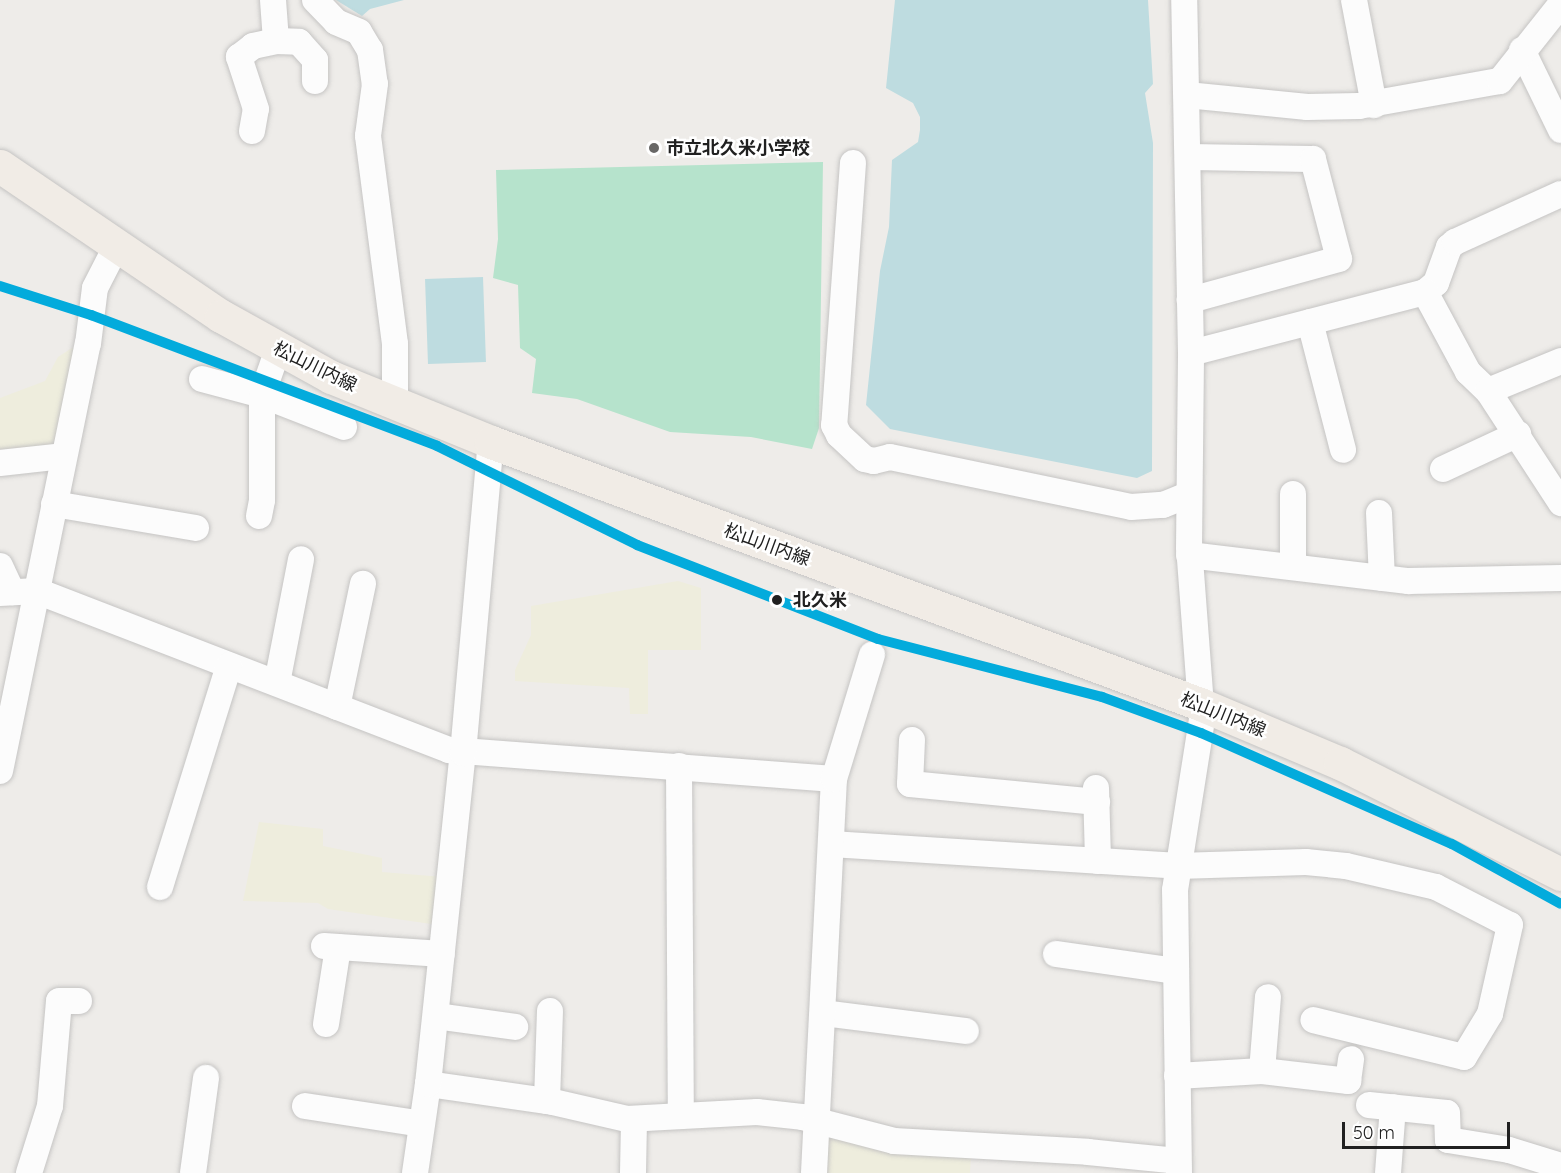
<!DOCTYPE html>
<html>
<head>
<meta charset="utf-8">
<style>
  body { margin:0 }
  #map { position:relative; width:1561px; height:1173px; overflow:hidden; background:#eeece9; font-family:Quicksand,"Noto Sans JP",sans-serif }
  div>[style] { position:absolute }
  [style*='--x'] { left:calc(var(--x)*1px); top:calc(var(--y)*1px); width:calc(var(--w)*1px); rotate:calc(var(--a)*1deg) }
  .farmland>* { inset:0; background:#eeeddd }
  .pitch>* { inset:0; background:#b6e3cc }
  .water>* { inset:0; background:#bedce0; transform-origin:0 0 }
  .roads { filter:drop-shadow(0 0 2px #c5c4c3) drop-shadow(0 0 2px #c5c4c3) }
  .minor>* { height:26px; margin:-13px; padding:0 13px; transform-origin:13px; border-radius:13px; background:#fcfcfc }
  .major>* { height:33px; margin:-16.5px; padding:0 16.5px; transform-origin:16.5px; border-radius:16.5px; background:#f1ece6 }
  .rail-1>* { height:10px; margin:-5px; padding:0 5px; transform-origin:5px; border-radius:5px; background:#03abdc }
  .dots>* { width:16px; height:16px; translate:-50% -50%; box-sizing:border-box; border:3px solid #fff; border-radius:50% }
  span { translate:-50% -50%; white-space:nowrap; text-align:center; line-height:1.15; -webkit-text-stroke:5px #fff; paint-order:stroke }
  .poi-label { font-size:18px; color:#202020; font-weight:700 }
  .left { translate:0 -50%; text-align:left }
  .street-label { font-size:18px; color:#202020 }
  .stop-label { font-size:18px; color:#202020; font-weight:700 }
  .scale { position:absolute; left:1342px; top:1122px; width:168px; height:27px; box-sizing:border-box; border:3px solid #202020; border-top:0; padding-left:8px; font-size:18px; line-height:21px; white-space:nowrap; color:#202020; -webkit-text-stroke:4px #fff; paint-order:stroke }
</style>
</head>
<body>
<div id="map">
  <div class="farmland">
    <div style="clip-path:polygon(75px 346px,54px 453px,0 457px,0 398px,45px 381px,58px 357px)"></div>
    <div style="clip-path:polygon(678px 581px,701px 588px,701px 650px,648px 650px,648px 714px,630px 714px,629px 688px,515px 681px,515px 670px,531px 635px,531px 606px)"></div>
    <div style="clip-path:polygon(259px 822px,323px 829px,323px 846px,382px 858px,382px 872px,443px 877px,438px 925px,328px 909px,318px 903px,243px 901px)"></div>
    <div style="clip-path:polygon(827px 1136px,971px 1154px,970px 1173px,819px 1173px)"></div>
  </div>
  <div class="pitch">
    <div style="clip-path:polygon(823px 162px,819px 428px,812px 449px,751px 437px,670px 432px,577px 399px,532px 393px,536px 359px,520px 348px,518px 285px,493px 278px,498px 239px,496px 170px)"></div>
  </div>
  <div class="water">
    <div style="clip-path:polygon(336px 0,404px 0,370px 9px,362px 16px)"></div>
    <div style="clip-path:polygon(895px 0,1148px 0,1153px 84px,1145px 93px,1153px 143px,1152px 471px,1137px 478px,890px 429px,866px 405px,880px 271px,889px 227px,892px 160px,918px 142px,920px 130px,920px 117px,913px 103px,886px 88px)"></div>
    <div style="left:483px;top:277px;width:85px;height:58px;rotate:88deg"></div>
  </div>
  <div class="roads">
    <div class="minor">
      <div style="--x:273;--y:0;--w:41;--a:85.8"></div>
      <div style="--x:315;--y:0;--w:30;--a:46"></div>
      <div style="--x:336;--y:22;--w:25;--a:23"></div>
      <div style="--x:359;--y:32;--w:21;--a:59"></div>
      <div style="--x:370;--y:50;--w:34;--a:82"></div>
      <div style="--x:375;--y:84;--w:52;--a:97.7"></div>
      <div style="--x:368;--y:136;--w:210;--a:82.6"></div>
      <div style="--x:395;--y:344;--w:61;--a:90"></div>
      <div style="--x:1354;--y:0;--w:107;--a:79.2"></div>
      <div style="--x:1522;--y:50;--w:89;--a:64"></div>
      <div style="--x:1187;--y:95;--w:121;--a:5.7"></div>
      <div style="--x:1307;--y:107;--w:52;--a:-1.1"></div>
      <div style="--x:1359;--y:106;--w:143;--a:-10.1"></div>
      <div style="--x:1500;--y:81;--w:98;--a:-51.6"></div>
      <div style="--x:252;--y:131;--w:22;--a:-80"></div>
      <div style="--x:256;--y:109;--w:55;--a:-108.1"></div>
      <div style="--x:239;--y:57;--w:18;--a:-38"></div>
      <div style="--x:253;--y:46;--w:24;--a:-12"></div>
      <div style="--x:276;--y:41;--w:23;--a:2"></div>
      <div style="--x:299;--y:42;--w:24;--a:48"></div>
      <div style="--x:315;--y:60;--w:21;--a:90"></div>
      <div style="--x:1188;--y:157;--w:125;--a:0.9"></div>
      <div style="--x:1313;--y:159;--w:103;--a:75.4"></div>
      <div style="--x:1339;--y:259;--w:155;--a:164.6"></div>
      <div style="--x:853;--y:163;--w:263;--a:94.1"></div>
      <div style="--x:834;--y:425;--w:11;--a:63"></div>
      <div style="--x:839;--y:435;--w:35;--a:43"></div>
      <div style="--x:865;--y:459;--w:9;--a:13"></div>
      <div style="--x:874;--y:461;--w:16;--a:-14"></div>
      <div style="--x:890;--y:457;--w:246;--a:11.7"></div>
      <div style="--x:1131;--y:507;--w:32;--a:-4"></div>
      <div style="--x:1163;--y:505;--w:27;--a:-22"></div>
      <div style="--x:1425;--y:292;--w:14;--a:-39"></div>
      <div style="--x:1436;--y:283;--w:38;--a:-70"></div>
      <div style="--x:1449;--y:247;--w:8;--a:-40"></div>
      <div style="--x:1455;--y:242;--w:116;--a:-24.4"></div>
      <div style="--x:1310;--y:322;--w:132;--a:75.5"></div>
      <div style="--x:1191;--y:353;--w:242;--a:-14.6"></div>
      <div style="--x:1425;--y:292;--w:91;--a:61.7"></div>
      <div style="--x:1468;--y:372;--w:28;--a:44"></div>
      <div style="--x:1488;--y:391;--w:134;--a:56.9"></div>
      <div style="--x:202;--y:379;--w:62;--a:14.9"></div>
      <div style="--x:262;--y:395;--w:88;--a:21.3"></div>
      <div style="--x:1488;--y:391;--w:79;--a:-22.3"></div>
      <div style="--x:0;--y:463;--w:63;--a:-6.3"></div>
      <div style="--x:1443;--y:469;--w:83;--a:-25"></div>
      <div style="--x:1293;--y:494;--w:73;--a:90"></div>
      <div style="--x:54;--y:504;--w:144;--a:9.6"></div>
      <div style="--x:1379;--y:513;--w:65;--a:87.4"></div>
      <div style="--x:259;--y:516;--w:16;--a:-79"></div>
      <div style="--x:262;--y:500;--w:105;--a:-90"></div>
      <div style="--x:262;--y:395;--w:49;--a:-70.8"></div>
      <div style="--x:1189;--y:555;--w:221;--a:6.8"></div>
      <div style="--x:1408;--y:581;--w:153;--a:-1.1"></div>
      <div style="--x:0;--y:566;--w:29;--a:65"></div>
      <div style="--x:0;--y:593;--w:37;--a:-3"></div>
      <div style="--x:37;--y:591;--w:442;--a:21.1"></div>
      <div style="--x:449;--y:750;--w:386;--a:4.3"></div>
      <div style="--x:277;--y:683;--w:126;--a:-79"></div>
      <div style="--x:337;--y:707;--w:126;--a:-78.1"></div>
      <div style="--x:912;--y:740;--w:44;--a:92.6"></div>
      <div style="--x:910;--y:784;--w:188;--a:5.5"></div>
      <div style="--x:679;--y:766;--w:350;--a:89.7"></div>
      <div style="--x:0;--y:771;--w:436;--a:-78.4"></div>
      <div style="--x:88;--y:344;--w:56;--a:-82.9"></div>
      <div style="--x:95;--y:288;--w:48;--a:-62.9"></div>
      <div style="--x:1096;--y:788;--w:73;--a:88.4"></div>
      <div style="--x:831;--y:844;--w:348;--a:3.6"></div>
      <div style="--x:1178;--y:866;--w:128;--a:-1.8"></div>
      <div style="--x:1306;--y:862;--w:40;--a:5.7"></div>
      <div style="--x:1346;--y:866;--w:92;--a:13.1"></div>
      <div style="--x:1436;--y:887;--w:83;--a:27.2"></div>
      <div style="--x:1510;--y:925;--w:91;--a:102.7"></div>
      <div style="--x:1490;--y:1014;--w:50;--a:121.2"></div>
      <div style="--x:1464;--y:1057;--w:155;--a:-166.2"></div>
      <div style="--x:160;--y:887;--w:232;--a:-72.7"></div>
      <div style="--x:324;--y:946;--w:118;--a:3.9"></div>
      <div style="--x:1056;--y:954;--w:121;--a:8.1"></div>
      <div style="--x:823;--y:1013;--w:144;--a:7.2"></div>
      <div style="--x:436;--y:1016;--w:80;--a:7.9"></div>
      <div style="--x:326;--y:1024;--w:78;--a:-81.1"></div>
      <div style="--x:1262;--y:1071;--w:74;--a:-85.4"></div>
      <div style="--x:1177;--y:1076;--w:85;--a:-3.4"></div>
      <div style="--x:1262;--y:1071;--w:87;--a:6.6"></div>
      <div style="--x:1348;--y:1081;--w:22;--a:-82"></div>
      <div style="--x:428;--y:1084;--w:126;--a:8.2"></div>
      <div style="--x:553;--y:1102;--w:76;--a:12.9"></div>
      <div style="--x:627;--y:1119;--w:130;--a:-3.1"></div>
      <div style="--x:757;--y:1112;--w:45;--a:6.3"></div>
      <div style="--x:802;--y:1117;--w:95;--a:14.6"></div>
      <div style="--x:894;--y:1141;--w:194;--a:3.2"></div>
      <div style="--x:1088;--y:1152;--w:90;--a:5.7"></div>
      <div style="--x:547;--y:1101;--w:90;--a:-88.1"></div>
      <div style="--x:1369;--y:1105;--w:78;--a:5.9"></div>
      <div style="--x:1447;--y:1113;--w:27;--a:88"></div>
      <div style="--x:1448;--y:1140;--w:62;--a:9.3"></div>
      <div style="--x:1509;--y:1150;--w:54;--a:17.1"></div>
      <div style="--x:305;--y:1106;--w:118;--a:8.7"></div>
      <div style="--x:29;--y:1173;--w:70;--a:-72.6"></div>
      <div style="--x:50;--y:1106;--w:105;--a:-85.1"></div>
      <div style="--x:59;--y:1001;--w:20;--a:0"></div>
      <div style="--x:193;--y:1173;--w:96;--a:-82.2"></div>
      <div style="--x:415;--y:1173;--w:90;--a:-81.7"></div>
      <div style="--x:428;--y:1084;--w:333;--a:-84"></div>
      <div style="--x:463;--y:753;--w:312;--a:-84.9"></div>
      <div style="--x:633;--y:1173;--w:54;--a:-88.9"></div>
      <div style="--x:814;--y:1173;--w:395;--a:-87.1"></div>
      <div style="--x:834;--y:779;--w:130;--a:-73"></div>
      <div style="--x:1179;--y:1173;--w:283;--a:-90.8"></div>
      <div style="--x:1175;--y:890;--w:173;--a:-81"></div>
      <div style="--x:1202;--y:719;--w:171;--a:-94.3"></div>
      <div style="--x:1189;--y:548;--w:195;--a:-89.4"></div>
      <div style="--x:1191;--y:353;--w:353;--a:-91.1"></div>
      <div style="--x:1388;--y:1173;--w:66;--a:-85.7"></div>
    </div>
    <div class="major">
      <div style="--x:0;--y:166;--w:267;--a:34.2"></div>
      <div style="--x:221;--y:316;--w:126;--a:29"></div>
      <div style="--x:331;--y:377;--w:173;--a:22.1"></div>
      <div style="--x:491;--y:442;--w:756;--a:20.28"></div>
      <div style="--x:1200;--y:704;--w:152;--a:22.9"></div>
      <div style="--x:1340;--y:763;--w:247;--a:26.7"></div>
    </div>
  </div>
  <div class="rail-1">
    <div style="--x:0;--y:286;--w:96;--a:17.7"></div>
    <div style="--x:91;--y:315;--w:370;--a:20.7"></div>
    <div style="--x:437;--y:446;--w:223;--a:26.3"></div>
    <div style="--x:637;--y:545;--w:259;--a:21.3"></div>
    <div style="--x:878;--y:639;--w:231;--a:14.5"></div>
    <div style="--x:1102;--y:697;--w:105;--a:20"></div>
    <div style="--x:1201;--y:733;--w:274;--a:23.9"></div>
    <div style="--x:1452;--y:844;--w:124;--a:28.8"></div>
  </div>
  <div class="dots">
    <div style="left:654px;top:148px;background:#686766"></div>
    <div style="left:777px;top:600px;background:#202020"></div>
  </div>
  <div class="poi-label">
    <span class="left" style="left:666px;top:148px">市立北久米小学校</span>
  </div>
  <div class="street-label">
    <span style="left:315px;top:367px;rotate:26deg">松山川内線</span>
    <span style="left:767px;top:545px;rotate:20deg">松山川内線</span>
    <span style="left:1223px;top:715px;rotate:22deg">松山川内線</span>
  </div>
  <div class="stop-label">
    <span class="left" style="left:793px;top:600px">北久米</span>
  </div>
  <div class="scale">50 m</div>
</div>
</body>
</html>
